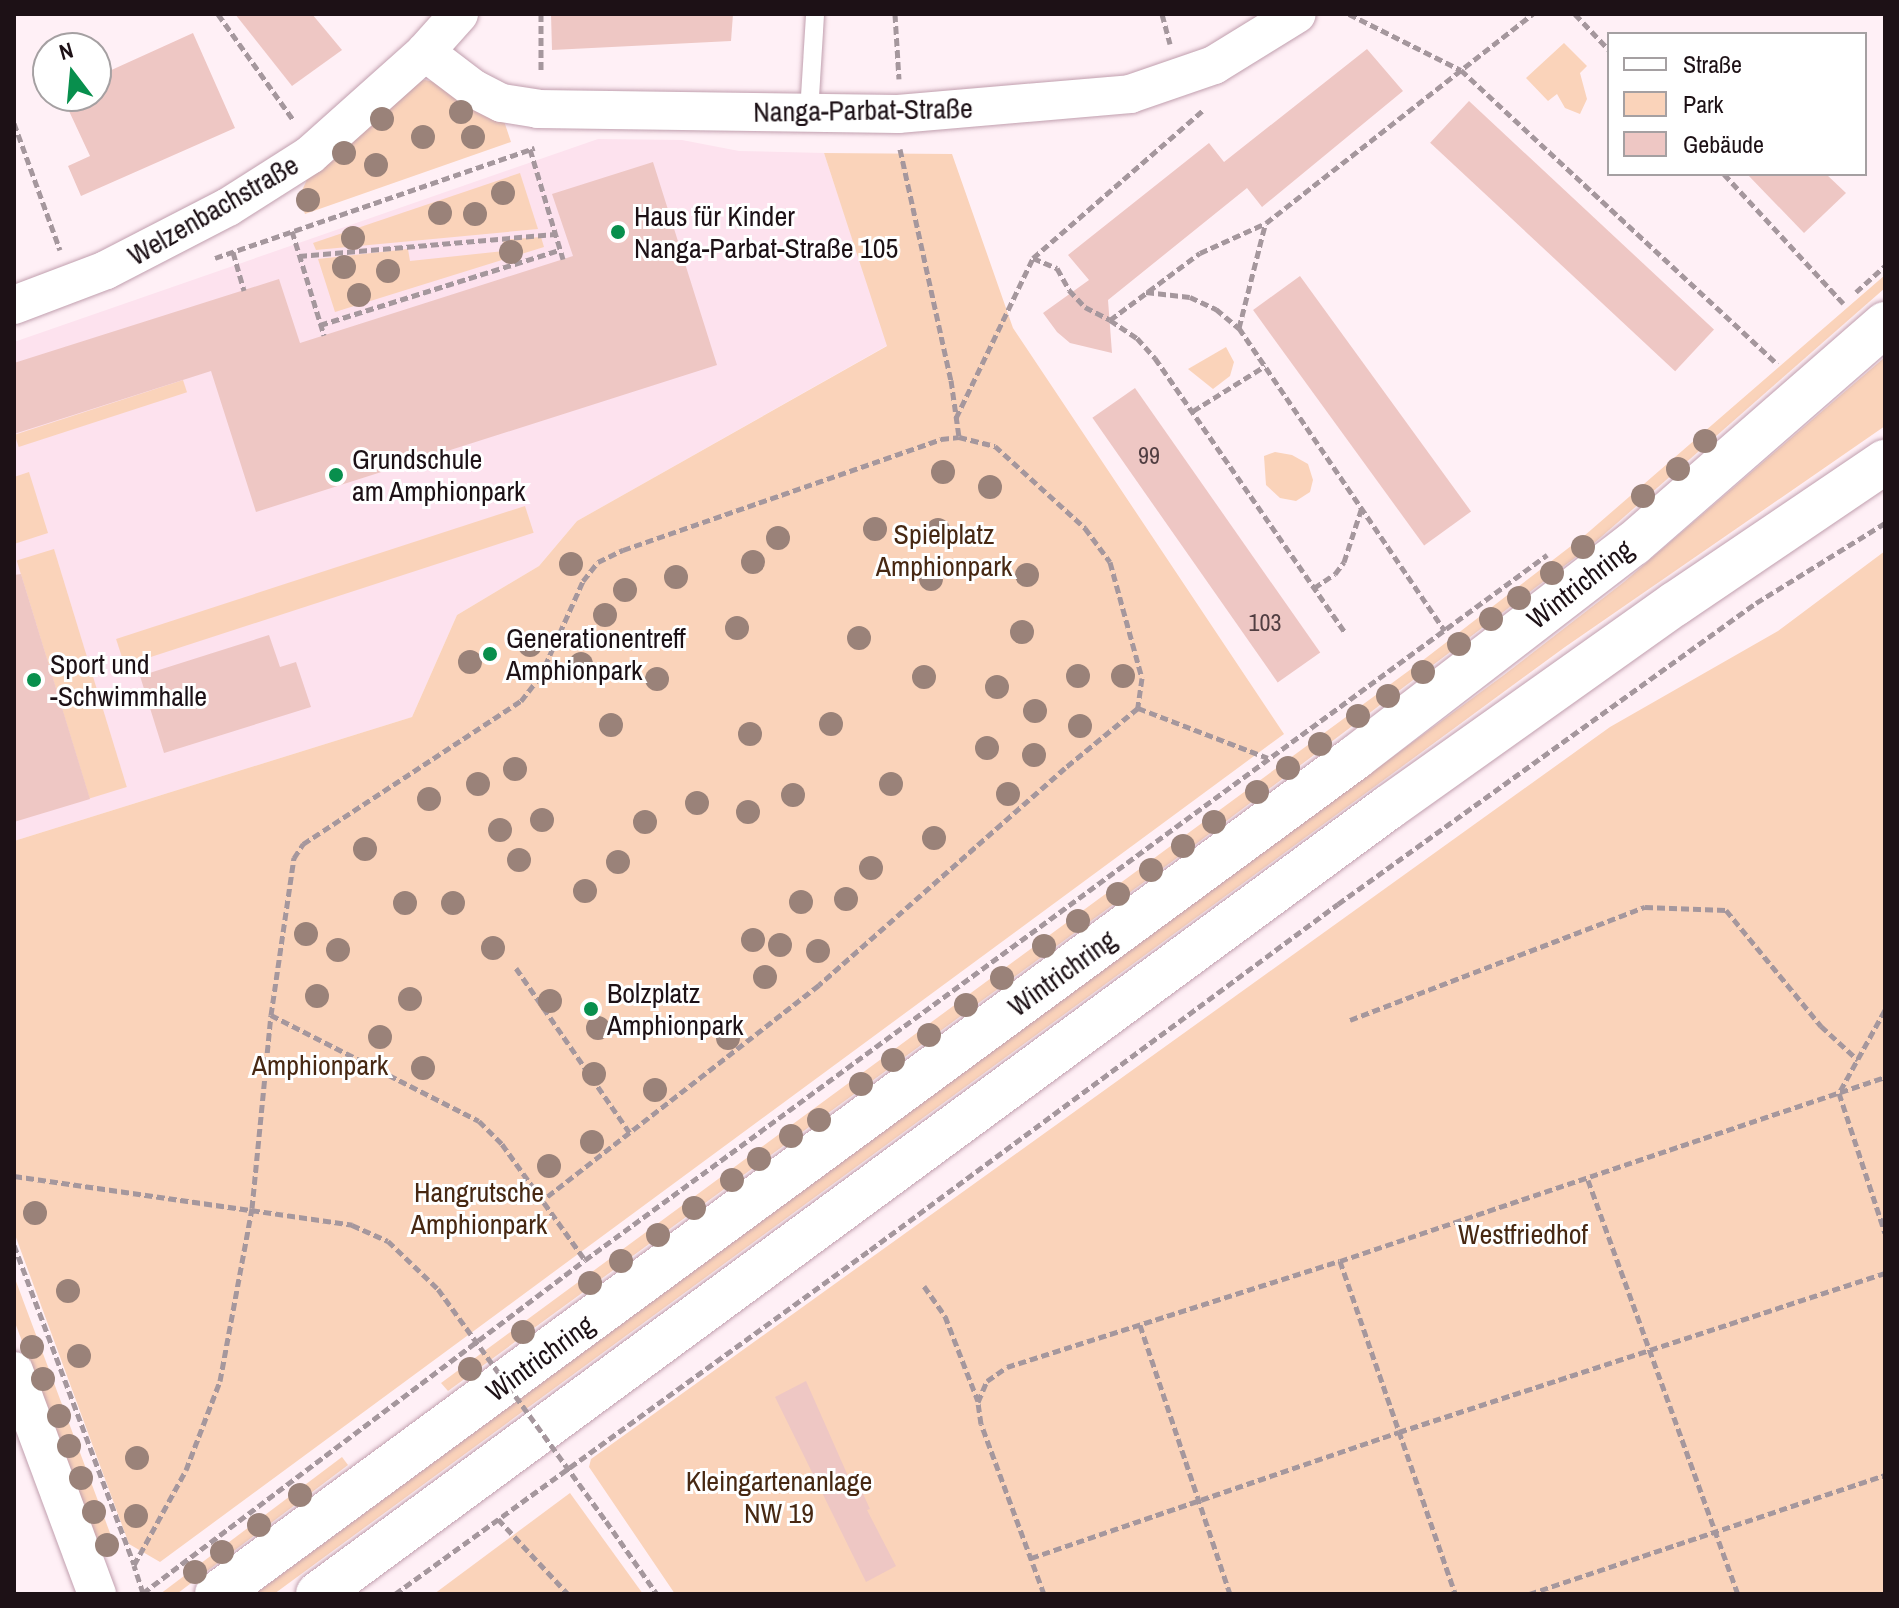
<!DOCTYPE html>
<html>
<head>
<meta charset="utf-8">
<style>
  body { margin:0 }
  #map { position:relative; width:1899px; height:1608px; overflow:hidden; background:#fff0f6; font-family:"Archivo Narrow",sans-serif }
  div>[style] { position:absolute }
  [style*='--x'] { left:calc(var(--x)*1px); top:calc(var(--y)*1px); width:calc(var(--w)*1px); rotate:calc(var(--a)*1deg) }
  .built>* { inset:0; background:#fde2ee }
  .green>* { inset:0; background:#fad3ba; transform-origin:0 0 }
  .building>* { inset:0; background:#eec7c4; transform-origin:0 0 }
  .path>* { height:5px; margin-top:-2.5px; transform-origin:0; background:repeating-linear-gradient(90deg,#a5979d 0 8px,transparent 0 12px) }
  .roads { filter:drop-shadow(0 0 2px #c19fae) drop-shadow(0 0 2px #c19fae) }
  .lane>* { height:18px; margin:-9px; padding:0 9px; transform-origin:9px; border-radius:9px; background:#fff }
  .street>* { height:38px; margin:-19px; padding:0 19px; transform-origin:19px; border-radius:19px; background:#fff }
  .primary>* { height:44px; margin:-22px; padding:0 22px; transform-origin:22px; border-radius:22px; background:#fff }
  .path-bridge>* { height:5px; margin-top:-2.5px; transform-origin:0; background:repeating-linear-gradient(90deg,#a5979d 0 8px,transparent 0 12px) }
  .trees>* { width:24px; height:24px; margin:-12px; border-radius:50%; background:#9a8279 }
  .dots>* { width:22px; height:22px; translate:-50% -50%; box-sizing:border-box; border:4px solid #fff; border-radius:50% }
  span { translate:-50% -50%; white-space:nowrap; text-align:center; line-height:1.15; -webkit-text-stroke:6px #fff; paint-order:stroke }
  .number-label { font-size:24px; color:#513e42 }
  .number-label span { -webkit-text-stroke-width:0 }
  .street-label { font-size:28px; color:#1d1116 }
  .poi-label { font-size:28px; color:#1d1116 }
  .left { translate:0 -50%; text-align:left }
  .park-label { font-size:28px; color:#472812 }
  .frame { position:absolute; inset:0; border:16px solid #1d1116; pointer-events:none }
  .legend { position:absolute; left:1607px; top:32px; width:260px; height:144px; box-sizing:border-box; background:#fff; border:2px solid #a5a0a2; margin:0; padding:10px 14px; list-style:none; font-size:24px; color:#1d1116 }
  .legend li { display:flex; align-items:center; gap:16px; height:40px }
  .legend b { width:40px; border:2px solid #a5a0a2 }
  .north { position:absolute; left:32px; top:32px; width:80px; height:80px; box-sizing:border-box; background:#fff; border:2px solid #a5a0a2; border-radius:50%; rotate:344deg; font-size:22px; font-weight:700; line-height:32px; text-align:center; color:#1d1116 }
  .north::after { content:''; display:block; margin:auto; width:28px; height:36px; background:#088f4d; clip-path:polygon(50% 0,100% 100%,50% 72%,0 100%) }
</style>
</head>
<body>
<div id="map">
  <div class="built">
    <div style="clip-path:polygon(598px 139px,682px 140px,739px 151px,824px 153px,888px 345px,577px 521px,539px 566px,457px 615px,412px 717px,14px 841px,14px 342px)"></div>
  </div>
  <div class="green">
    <div style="clip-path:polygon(1564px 43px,1587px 66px,1580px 73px,1587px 99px,1580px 114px,1565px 108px,1557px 94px,1548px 101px,1526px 78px)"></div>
    <div style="clip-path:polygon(425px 80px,445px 84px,504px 121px,511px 142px,305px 214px,299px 197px,315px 162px,416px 81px)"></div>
    <div style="clip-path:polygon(824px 153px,952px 154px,1013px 328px,1284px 734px,160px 1562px,129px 1544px,14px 1232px,14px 841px,412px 717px,457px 615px,539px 566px,577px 521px,887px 346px)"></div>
    <div style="clip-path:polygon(520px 173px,538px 229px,316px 250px,313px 243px)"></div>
    <div style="clip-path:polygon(541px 237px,544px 247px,335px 312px,318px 259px,408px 249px,410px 261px,504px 251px,503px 240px)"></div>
    <div style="clip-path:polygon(1885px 275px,1885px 288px,1592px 545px,1196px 844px,448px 1391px,441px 1383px,1422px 661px,1584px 536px)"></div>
    <div style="clip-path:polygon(1226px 347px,1234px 362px,1230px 376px,1213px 389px,1188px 369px)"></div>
    <div style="clip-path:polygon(1885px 357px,1885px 426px,1565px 647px,274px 1594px,255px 1594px,1504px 675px,1624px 582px)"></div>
    <div style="left:183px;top:380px;width:13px;height:177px;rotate:72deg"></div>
    <div style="clip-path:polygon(1275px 452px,1292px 455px,1308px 464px,1313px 480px,1310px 492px,1296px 501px,1280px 498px,1266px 485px,1264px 456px)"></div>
    <div style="clip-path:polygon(29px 472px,48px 533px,14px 544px,14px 477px)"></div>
    <div style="left:525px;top:506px;width:28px;height:430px;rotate:72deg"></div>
    <div style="left:54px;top:549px;width:249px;height:39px;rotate:73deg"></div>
    <div style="clip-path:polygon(1885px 551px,1885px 1594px,675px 1594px,589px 1467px,591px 1459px,1610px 727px,1778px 631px)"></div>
    <div style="clip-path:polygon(14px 1276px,116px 1549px,103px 1556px,14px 1320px)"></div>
    <div style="left:342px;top:1457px;width:10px;height:232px;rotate:53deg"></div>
    <div style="clip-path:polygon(570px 1493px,643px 1594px,434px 1594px)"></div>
  </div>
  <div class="building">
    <div style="clip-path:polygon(235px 14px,312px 14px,342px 50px,292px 86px)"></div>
    <div style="clip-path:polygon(551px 14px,733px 14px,731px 41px,552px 50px)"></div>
    <div style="clip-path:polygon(193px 33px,235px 128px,81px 196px,68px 166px,90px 156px,62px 96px,96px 96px,96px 77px)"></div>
    <div style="clip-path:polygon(1367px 49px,1403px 91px,1262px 207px,1247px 188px,1108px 300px,1112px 353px,1070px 343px,1057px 332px,1043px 313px,1089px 280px,1068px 255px,1209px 143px,1224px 162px)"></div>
    <div style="left:1469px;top:101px;width:335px;height:57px;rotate:43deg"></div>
    <div style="clip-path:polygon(653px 162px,717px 365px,256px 512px,211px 371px,14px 434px,14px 363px,279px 279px,300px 343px,573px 256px,552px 194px)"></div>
    <div style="clip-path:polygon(1747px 174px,1826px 174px,1846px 193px,1804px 233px)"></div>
    <div style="left:1300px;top:276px;width:291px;height:58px;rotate:54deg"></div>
    <div style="left:1135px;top:388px;width:323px;height:52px;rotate:55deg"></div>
    <div style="clip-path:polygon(21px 574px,90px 799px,14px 822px,14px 575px)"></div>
    <div style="clip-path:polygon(269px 635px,280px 667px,296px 662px,311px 707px,164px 753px,140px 676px)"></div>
    <div style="clip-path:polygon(806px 1381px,852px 1485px,858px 1483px,870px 1509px,867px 1510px,896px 1566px,866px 1582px,775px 1397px)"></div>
  </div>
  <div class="path">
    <div style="--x:218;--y:14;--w:131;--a:54.6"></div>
    <div style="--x:541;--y:14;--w:59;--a:90"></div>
    <div style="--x:895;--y:14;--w:65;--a:86.5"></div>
    <div style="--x:1162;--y:14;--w:31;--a:75"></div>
    <div style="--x:1349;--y:14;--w:125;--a:26.6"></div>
    <div style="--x:1461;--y:70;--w:432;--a:42.9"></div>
    <div style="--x:1575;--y:14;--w:50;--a:46.6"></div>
    <div style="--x:14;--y:123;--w:135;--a:70.1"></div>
    <div style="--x:530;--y:149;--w:115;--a:73.3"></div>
    <div style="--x:900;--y:149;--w:237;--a:77.6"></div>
    <div style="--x:951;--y:380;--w:58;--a:82"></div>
    <div style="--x:1724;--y:174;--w:176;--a:47.3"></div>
    <div style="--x:292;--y:231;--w:109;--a:72.9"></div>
    <div style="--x:233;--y:252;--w:40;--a:74"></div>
    <div style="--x:299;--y:256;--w:257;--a:-4.9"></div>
    <div style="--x:215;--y:258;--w:338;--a:-19"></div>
    <div style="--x:1033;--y:258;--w:26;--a:23"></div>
    <div style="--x:1057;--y:268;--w:25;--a:61"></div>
    <div style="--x:1069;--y:290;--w:23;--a:47"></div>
    <div style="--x:1085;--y:307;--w:28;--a:27"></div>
    <div style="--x:1110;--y:320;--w:112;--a:-36.7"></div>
    <div style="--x:1200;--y:253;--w:72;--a:-24.4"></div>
    <div style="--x:1266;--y:223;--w:339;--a:-38.1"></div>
    <div style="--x:1146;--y:292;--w:44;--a:6.5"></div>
    <div style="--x:1190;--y:297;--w:29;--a:25"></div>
    <div style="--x:1216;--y:309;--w:30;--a:40"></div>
    <div style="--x:1239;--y:328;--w:366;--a:55.8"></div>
    <div style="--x:1856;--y:292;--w:39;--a:-42"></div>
    <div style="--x:1110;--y:320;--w:32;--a:34"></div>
    <div style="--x:1137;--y:338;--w:27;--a:48"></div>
    <div style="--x:1155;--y:358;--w:333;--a:55.3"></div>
    <div style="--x:320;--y:325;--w:251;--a:-17.4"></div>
    <div style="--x:1239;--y:328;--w:106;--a:-75.8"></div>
    <div style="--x:1193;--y:411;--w:85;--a:-32"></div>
    <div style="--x:956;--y:418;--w:178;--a:-64.3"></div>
    <div style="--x:1033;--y:258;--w:225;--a:-41"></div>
    <div style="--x:1314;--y:588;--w:25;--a:-34"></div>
    <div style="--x:1335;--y:574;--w:15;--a:-53"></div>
    <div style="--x:1344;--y:562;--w:55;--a:-71.9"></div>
    <div style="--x:1138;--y:708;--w:139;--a:21"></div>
    <div style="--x:516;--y:968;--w:201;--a:55.4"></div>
    <div style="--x:1885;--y:1010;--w:95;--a:119"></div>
    <div style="--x:1839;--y:1093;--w:147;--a:71.8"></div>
    <div style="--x:271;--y:1015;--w:233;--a:27"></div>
    <div style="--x:479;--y:1121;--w:33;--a:45"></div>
    <div style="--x:502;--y:1144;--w:143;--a:54.4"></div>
    <div style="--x:1350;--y:1020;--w:316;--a:-21"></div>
    <div style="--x:1645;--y:907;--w:81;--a:2.1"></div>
    <div style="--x:1726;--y:910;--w:150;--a:50.7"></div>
    <div style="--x:1821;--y:1026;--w:50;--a:42.6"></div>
    <div style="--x:14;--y:1176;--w:342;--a:8.2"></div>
    <div style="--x:352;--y:1225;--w:39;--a:24"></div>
    <div style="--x:388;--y:1241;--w:69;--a:43.8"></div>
    <div style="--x:1588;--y:1180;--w:440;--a:70.1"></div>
    <div style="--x:14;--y:1245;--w:341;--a:69.4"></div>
    <div style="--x:1340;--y:1261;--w:352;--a:70.9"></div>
    <div style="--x:924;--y:1286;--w:37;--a:55"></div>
    <div style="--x:945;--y:1316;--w:91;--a:68.8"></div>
    <div style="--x:1140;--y:1325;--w:284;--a:71.5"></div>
    <div style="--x:498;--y:1519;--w:103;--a:47"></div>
    <div style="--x:606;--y:1521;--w:89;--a:55.1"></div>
    <div style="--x:1031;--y:1558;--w:389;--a:-18.9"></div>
    <div style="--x:1399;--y:1432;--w:511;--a:-18.12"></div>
    <div style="--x:143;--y:1593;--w:29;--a:-108"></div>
    <div style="--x:134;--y:1565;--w:108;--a:-61.3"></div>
    <div style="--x:186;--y:1470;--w:95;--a:-69.1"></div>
    <div style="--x:220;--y:1381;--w:176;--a:-79.5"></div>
    <div style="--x:252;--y:1208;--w:194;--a:-84.4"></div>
    <div style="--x:271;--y:1015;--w:159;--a:-81.7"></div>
    <div style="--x:294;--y:858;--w:17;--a:-57"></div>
    <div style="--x:303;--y:844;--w:261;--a:-33.3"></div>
    <div style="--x:521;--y:701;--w:31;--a:-52"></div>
    <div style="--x:540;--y:677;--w:105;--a:-65.9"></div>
    <div style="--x:583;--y:581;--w:24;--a:-52"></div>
    <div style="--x:598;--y:562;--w:28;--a:-26"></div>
    <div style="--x:623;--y:550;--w:337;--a:-19.2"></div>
    <div style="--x:941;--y:439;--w:18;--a:-6"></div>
    <div style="--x:959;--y:437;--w:37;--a:14"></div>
    <div style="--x:995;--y:446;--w:122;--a:42.3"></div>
    <div style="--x:1085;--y:528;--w:42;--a:53.7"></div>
    <div style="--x:1110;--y:562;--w:120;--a:74.6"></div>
    <div style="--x:1142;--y:678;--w:30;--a:98"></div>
    <div style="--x:1138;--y:708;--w:94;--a:140.6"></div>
    <div style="--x:1065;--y:768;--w:328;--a:138.6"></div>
    <div style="--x:819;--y:985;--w:351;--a:142.1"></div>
    <div style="--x:143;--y:1593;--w:553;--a:-36.99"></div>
    <div style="--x:585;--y:1260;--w:1193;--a:-36.24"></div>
    <div style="--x:395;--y:1594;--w:586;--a:-35.91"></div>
    <div style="--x:870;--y:1250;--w:582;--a:-36.48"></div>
    <div style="--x:1338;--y:904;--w:515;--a:-35.76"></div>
    <div style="--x:1756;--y:603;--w:152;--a:-31.8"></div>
    <div style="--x:1044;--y:1594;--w:181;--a:-110.3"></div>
    <div style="--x:981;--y:1424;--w:22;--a:-98"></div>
    <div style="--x:978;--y:1402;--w:23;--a:-67"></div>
    <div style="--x:987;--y:1381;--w:24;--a:-35"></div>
    <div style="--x:1007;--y:1367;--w:349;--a:-17.7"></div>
    <div style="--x:1340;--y:1261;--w:575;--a:-18.66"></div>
    <div style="--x:1529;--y:1594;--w:375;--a:-18.5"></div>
  </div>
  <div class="roads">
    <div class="lane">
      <div style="--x:809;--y:113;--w:99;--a:-86.5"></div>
    </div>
    <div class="street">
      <div style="--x:425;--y:52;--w:61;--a:37.1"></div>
      <div style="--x:474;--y:89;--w:31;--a:27"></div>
      <div style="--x:502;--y:103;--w:36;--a:9"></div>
      <div style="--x:538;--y:109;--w:360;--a:0.8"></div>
      <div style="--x:898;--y:114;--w:233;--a:-4.9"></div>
      <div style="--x:1130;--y:94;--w:89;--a:-19"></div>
      <div style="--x:1214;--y:65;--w:97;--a:-31.6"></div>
      <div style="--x:14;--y:305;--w:98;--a:-20.8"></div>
      <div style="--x:106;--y:270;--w:137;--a:-27.3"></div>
      <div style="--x:228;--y:207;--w:97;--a:-32.4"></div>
      <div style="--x:310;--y:155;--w:154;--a:-41.8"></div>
      <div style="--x:425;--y:52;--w:51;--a:-48.2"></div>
      <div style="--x:14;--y:1371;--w:238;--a:69.6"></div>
    </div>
    <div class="primary">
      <div style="--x:217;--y:1594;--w:1413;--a:-36.31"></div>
      <div style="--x:1356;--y:757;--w:349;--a:-37.6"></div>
      <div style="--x:1633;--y:544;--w:335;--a:-41.1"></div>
      <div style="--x:318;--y:1594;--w:1329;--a:-36.31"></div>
      <div style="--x:1389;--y:807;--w:351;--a:-35.4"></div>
      <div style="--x:1675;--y:604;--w:254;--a:-34.1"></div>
    </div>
  </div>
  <div class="path-bridge">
    <div style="--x:438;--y:1289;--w:286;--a:54.1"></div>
  </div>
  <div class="trees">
    <div style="left:461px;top:112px"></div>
    <div style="left:382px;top:119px"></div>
    <div style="left:423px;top:137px"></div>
    <div style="left:473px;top:137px"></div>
    <div style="left:344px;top:153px"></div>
    <div style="left:376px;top:165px"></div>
    <div style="left:503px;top:193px"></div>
    <div style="left:308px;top:200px"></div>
    <div style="left:440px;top:213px"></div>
    <div style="left:475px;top:214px"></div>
    <div style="left:353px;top:238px"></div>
    <div style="left:511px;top:252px"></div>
    <div style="left:344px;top:267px"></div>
    <div style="left:388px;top:271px"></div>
    <div style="left:359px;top:295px"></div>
    <div style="left:1705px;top:441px"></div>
    <div style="left:1678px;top:469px"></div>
    <div style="left:943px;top:472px"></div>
    <div style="left:990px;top:487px"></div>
    <div style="left:1643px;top:496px"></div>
    <div style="left:875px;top:529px"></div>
    <div style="left:938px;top:530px"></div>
    <div style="left:778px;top:538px"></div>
    <div style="left:1583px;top:547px"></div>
    <div style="left:753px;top:562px"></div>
    <div style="left:571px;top:564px"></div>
    <div style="left:1552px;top:573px"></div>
    <div style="left:1027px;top:575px"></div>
    <div style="left:676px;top:577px"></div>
    <div style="left:931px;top:579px"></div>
    <div style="left:625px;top:590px"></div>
    <div style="left:1519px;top:598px"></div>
    <div style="left:605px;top:615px"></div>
    <div style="left:1491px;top:619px"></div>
    <div style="left:737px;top:628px"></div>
    <div style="left:1022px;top:632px"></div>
    <div style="left:859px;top:638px"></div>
    <div style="left:1459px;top:644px"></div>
    <div style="left:530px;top:645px"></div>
    <div style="left:470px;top:662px"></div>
    <div style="left:581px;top:664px"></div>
    <div style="left:1423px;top:672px"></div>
    <div style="left:1078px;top:676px"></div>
    <div style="left:1123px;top:676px"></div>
    <div style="left:924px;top:677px"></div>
    <div style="left:657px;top:679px"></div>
    <div style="left:997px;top:687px"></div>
    <div style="left:1388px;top:696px"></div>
    <div style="left:1035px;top:711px"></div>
    <div style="left:1358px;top:716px"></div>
    <div style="left:831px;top:724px"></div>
    <div style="left:611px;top:725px"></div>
    <div style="left:1080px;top:726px"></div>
    <div style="left:750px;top:734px"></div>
    <div style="left:1320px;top:744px"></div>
    <div style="left:987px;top:748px"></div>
    <div style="left:1034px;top:755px"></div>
    <div style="left:1288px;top:768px"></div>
    <div style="left:515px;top:769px"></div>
    <div style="left:478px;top:784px"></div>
    <div style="left:891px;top:784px"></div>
    <div style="left:1257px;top:792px"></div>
    <div style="left:1008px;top:794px"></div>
    <div style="left:793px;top:795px"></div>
    <div style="left:429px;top:799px"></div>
    <div style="left:697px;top:803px"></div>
    <div style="left:748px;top:812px"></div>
    <div style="left:542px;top:820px"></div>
    <div style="left:645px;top:822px"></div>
    <div style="left:1214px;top:822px"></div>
    <div style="left:500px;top:830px"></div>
    <div style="left:934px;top:838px"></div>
    <div style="left:1183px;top:846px"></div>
    <div style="left:365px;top:849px"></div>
    <div style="left:519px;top:860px"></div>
    <div style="left:618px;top:862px"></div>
    <div style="left:871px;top:868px"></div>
    <div style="left:1151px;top:870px"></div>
    <div style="left:585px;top:891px"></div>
    <div style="left:1118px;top:894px"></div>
    <div style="left:846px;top:899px"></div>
    <div style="left:801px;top:902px"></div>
    <div style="left:405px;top:903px"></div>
    <div style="left:453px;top:903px"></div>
    <div style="left:1078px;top:921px"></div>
    <div style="left:306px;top:934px"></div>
    <div style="left:753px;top:940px"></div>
    <div style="left:780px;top:945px"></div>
    <div style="left:1044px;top:946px"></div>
    <div style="left:493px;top:948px"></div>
    <div style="left:338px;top:950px"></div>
    <div style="left:818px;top:951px"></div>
    <div style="left:765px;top:977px"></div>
    <div style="left:1002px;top:978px"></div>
    <div style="left:317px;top:996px"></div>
    <div style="left:410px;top:999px"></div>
    <div style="left:550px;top:1001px"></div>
    <div style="left:966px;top:1005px"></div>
    <div style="left:598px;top:1028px"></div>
    <div style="left:929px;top:1035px"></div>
    <div style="left:380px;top:1037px"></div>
    <div style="left:728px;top:1038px"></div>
    <div style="left:893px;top:1060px"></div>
    <div style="left:423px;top:1068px"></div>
    <div style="left:594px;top:1074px"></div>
    <div style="left:861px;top:1084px"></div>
    <div style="left:655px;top:1090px"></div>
    <div style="left:819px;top:1120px"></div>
    <div style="left:791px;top:1136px"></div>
    <div style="left:592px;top:1142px"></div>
    <div style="left:759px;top:1159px"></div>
    <div style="left:549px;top:1166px"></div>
    <div style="left:732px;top:1180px"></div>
    <div style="left:694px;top:1208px"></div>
    <div style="left:35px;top:1213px"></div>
    <div style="left:658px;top:1235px"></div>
    <div style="left:621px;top:1261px"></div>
    <div style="left:590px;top:1283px"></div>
    <div style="left:68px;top:1291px"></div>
    <div style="left:523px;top:1332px"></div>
    <div style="left:32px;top:1347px"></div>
    <div style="left:79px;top:1356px"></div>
    <div style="left:470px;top:1369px"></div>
    <div style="left:43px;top:1379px"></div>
    <div style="left:59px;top:1416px"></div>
    <div style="left:69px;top:1446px"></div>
    <div style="left:137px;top:1458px"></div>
    <div style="left:81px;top:1478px"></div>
    <div style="left:300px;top:1495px"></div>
    <div style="left:94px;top:1512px"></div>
    <div style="left:136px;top:1516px"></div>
    <div style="left:259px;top:1525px"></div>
    <div style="left:107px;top:1545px"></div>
    <div style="left:222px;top:1552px"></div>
    <div style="left:195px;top:1572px"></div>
  </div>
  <div class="dots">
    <div style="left:618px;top:232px;background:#088f4d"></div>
    <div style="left:336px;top:475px;background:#088f4d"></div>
    <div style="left:490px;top:654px;background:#088f4d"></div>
    <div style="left:34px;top:680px;background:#088f4d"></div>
    <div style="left:591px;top:1009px;background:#088f4d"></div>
  </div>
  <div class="number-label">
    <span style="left:1149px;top:456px">99</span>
    <span style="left:1265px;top:623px">103</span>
  </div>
  <div class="street-label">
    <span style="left:863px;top:110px;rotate:-1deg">Nanga-Parbat-Straße</span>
    <span style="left:213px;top:210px;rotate:-30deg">Welzenbachstraße</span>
    <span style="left:1580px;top:584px;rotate:-38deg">Wintrichring</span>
    <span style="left:1062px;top:973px;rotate:-36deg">Wintrichring</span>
    <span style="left:540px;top:1358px;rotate:-36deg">Wintrichring</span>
  </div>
  <div class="poi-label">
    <span class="left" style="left:634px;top:232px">Haus für Kinder<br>Nanga-Parbat-Straße 105</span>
    <span class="left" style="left:352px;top:475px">Grundschule<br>am Amphionpark</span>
    <span class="left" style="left:506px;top:654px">Generationentreff<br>Amphionpark</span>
    <span class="left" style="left:50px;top:680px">Sport und<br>-Schwimmhalle</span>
    <span class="left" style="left:607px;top:1009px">Bolzplatz<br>Amphionpark</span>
  </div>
  <div class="park-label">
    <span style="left:944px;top:550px">Spielplatz<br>Amphionpark</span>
    <span style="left:320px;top:1065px">Amphionpark</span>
    <span style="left:479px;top:1208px">Hangrutsche<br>Amphionpark</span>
    <span style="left:1523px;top:1234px">Westfriedhof</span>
    <span style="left:779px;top:1497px">Kleingartenanlage<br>NW 19</span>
  </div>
  <div class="frame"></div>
  <ul class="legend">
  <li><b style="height:10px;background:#fff"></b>Straße</li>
  <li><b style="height:22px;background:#fad3ba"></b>Park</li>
  <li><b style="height:22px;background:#eec7c4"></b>Gebäude</li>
  </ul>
  <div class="north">N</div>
</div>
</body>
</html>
